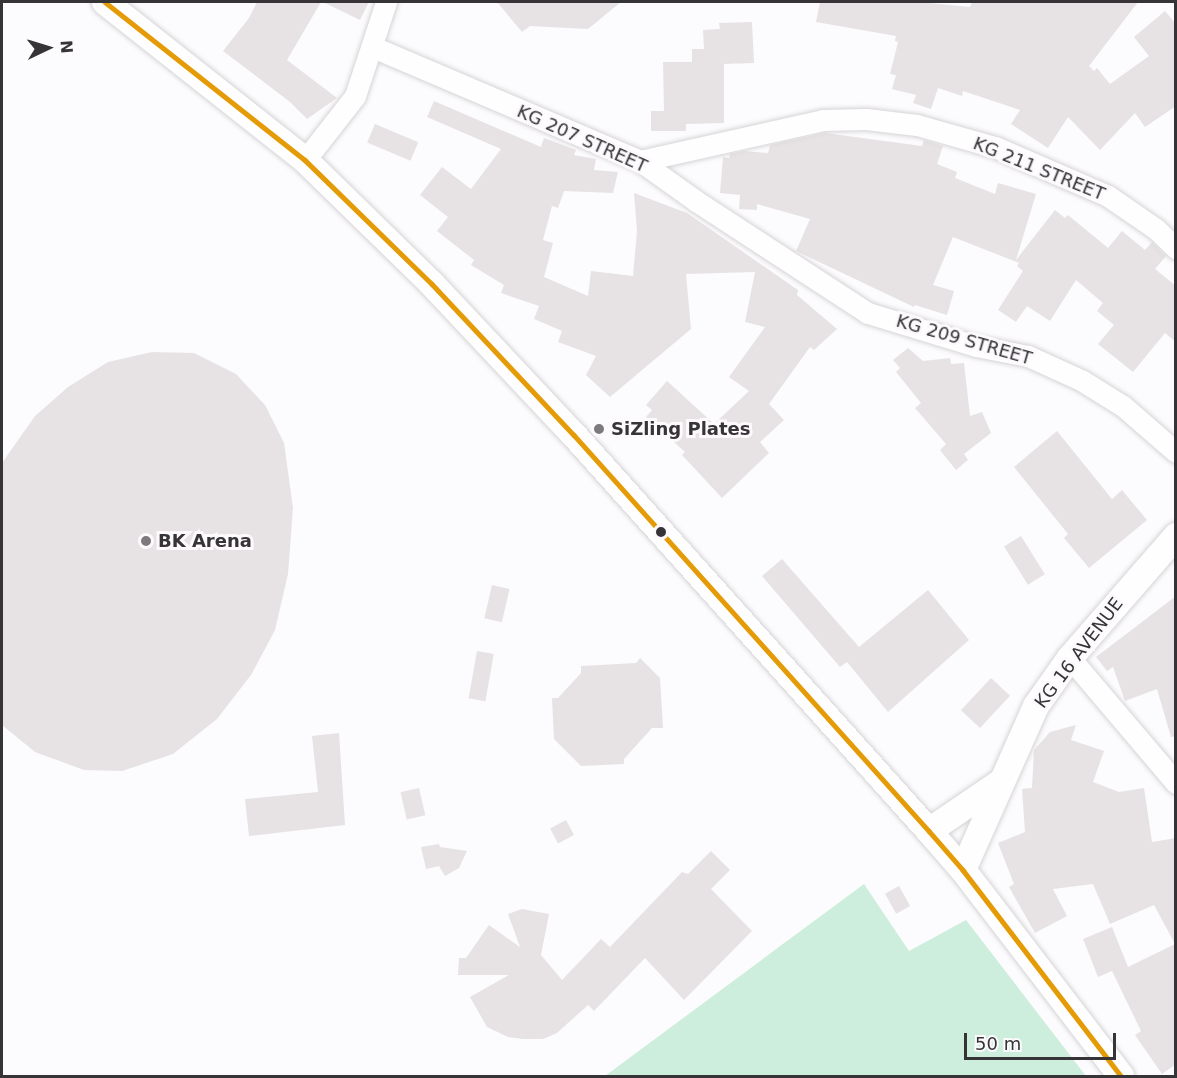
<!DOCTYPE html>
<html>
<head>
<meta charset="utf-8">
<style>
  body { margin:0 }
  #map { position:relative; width:1177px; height:1078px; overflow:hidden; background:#fcfbfd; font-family:"DejaVu Sans",sans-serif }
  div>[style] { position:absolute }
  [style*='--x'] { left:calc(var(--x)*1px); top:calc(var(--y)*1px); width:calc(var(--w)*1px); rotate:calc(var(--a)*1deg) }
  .green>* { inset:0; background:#ceeedd }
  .building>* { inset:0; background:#e7e3e4; transform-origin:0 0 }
  .roads { filter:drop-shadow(0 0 2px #d6d4d6) drop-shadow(0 0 2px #d6d4d6) }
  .minor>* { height:21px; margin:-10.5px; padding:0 10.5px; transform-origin:10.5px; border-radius:10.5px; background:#fffeff }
  .tertiary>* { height:26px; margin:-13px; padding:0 13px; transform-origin:13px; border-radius:13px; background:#fffeff }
  .bus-1>* { height:4.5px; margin:-2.25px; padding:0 2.25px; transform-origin:2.25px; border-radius:2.25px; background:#e49b06 }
  .dots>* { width:16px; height:16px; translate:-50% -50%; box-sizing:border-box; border:3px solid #fdfafe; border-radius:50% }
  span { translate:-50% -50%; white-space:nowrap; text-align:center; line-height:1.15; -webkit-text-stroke:6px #fdfafe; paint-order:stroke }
  .street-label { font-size:18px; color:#373438 }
  .poi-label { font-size:18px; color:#373438; font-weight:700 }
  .left { translate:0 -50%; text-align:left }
  .frame { position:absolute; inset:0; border:3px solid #373438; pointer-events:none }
  .north { position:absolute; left:18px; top:18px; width:60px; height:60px; -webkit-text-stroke:4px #fdfafe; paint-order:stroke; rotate:86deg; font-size:16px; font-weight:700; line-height:24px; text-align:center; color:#373438 }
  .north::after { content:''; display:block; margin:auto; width:21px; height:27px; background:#373438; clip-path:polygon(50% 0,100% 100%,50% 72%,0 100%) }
  .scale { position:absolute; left:964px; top:1033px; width:152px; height:27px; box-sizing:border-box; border:3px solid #373438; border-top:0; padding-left:8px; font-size:18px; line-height:21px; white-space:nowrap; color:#373438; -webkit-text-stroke:4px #fdfafe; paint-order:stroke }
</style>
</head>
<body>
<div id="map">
  <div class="green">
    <div style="clip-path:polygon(864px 884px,909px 951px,966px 920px,1086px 1076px,605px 1076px)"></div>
  </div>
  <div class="building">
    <div style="clip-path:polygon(257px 2px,321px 2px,287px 60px,337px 98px,307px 119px,290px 102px,223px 51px,249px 18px)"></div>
    <div style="clip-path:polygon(323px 2px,369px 2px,360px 20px)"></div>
    <div style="clip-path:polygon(497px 2px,621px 2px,588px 29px,530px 26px,522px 32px)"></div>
    <div style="clip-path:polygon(820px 2px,918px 2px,970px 7px,972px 2px,1138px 2px,1089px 66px,1094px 71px,1097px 68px,1110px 84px,1149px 56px,1134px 37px,1165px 11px,1176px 24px,1176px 106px,1145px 127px,1135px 113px,1100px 150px,1068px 117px,1048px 148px,1011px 124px,1020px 110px,963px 91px,962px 96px,938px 88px,931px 109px,913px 103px,916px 95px,892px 89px,896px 75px,890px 74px,898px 42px,895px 41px,896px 36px,816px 22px)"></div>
    <div style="clip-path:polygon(752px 22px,754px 63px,724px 64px,724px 123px,686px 124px,686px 131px,651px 131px,651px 111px,664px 111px,663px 62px,692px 62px,692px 49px,704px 49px,703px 30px,720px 29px,719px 23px)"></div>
    <div style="clip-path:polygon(434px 101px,541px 147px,544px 138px,576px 150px,574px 155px,596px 159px,594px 170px,618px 172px,613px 193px,564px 191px,558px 208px,552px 206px,543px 240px,553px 243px,544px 277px,588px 296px,591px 271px,633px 276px,637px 231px,634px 193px,687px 213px,798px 290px,797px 295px,837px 329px,814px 350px,810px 347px,769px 404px,784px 420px,760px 442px,769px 453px,722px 498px,682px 455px,685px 452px,646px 417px,652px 410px,646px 405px,667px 381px,714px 424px,749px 391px,729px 377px,765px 327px,745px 322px,755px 272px,686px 274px,691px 329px,610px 397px,586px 375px,596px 356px,558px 342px,562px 331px,534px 319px,539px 306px,501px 293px,504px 285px,471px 265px,474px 260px,437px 231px,448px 217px,420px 195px,442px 167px,471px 189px,501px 149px,427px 117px)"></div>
    <div style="left:375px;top:124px;width:47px;height:20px;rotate:23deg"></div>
    <div style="clip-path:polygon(825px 133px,922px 146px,924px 140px,943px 146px,937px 164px,957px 172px,955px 178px,995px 194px,998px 183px,1036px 194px,1016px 260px,1055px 210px,1065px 218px,1068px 215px,1108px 248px,1122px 231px,1145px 250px,1152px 242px,1166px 256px,1155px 269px,1176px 286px,1176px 342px,1165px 333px,1133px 372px,1098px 344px,1114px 325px,1097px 311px,1103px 303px,1076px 280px,1050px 321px,1027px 306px,1016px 322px,998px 310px,1023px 271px,1017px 266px,1019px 263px,953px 237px,933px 285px,954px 291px,947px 315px,915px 305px,914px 307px,796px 251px,810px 219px,757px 204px,757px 210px,739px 209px,740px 195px,720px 193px,723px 157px,729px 158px,730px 154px,744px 151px,768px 153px,770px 145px)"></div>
    <div style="clip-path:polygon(908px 348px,923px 361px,950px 358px,951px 364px,964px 363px,970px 416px,982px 412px,991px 433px,964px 454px,968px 460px,956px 470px,940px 450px,946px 444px,915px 408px,921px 403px,896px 372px,900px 368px,893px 360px)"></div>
    <div style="clip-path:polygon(152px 352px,194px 353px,236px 374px,265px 405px,284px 443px,293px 508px,288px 574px,275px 630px,251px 675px,217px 719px,173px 754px,122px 771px,84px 770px,35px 752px,2px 725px,2px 463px,35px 416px,68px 387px,108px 362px)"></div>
    <div style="clip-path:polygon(1057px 431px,1112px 499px,1122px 490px,1147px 520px,1089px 568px,1064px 538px,1068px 534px,1014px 467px)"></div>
    <div style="left:1021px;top:536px;width:45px;height:20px;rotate:58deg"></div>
    <div style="clip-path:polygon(782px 559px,859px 647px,928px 590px,969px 640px,888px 712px,847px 662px,840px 667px,762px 576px)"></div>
    <div style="left:492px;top:585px;width:18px;height:34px;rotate:13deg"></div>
    <div style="clip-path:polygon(1176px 596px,1176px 736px,1171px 737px,1157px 689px,1125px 701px,1113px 667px,1107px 671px,1096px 657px)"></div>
    <div style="left:477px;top:651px;width:17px;height:48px;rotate:10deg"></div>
    <div style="clip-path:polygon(640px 658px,660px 678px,663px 728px,652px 728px,624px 759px,624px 764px,581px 766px,554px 739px,552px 698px,558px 698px,581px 673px,581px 666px,636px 663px)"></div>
    <div style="left:991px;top:678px;width:26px;height:44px;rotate:43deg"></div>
    <div style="clip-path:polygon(1076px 725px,1071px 740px,1104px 751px,1093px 782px,1119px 792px,1144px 788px,1152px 842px,1176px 838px,1176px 1064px,1162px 1074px,1135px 1035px,1141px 1031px,1112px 971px,1098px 977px,1083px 939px,1112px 927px,1128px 967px,1175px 944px,1154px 905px,1110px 924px,1093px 884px,1053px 889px,1067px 916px,1035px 933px,1009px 887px,1014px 884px,998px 843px,1025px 832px,1022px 789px,1032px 788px,1034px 750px,1050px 732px)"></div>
    <div style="clip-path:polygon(339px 733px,345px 825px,249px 836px,245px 799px,318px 792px,312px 736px)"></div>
    <div style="left:419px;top:788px;width:28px;height:19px;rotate:77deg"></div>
    <div style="left:566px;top:820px;width:17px;height:18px;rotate:62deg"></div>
    <div style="clip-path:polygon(439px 844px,440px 847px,467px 851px,459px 868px,445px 876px,439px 866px,426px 869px,421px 847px)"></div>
    <div style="clip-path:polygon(711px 851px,730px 870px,711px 889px,752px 931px,684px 1000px,645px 958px,594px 1011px,588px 1005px,557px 1033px,543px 1039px,523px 1039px,508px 1037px,487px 1027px,470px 997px,509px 975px,458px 975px,459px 958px,466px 958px,489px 925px,520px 947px,508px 914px,522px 909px,549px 914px,541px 955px,562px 980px,601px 939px,610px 947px,682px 872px,688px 874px)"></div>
    <div style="left:899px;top:886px;width:23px;height:16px;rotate:61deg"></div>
  </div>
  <div class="roads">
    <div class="minor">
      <div style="--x:373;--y:47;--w:290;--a:23.1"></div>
      <div style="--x:640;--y:161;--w:69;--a:35.5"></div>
      <div style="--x:696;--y:201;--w:205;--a:33.1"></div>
      <div style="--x:868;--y:313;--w:113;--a:17"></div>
      <div style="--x:976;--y:346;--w:53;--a:10.9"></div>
      <div style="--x:1028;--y:356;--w:58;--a:24.4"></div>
      <div style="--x:1081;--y:380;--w:49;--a:31.8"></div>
      <div style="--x:1123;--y:406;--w:70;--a:41"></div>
      <div style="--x:305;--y:160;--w:81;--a:-52"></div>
      <div style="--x:355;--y:96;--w:99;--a:-71.7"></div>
      <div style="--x:640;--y:161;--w:188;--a:-12.6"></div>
      <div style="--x:823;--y:120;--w:43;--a:-1.3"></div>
      <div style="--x:866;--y:119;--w:51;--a:6.7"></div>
      <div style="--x:917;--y:125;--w:81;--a:15.8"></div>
      <div style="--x:995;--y:147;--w:123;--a:23.4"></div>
      <div style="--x:1108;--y:196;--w:58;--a:34.5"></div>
      <div style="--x:1156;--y:229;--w:28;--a:44"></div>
      <div style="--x:1070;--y:658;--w:164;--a:49.7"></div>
    </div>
    <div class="tertiary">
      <div style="--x:105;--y:2;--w:255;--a:38.3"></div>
      <div style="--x:305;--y:160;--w:177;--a:44.3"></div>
      <div style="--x:432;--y:284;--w:207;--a:46.8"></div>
      <div style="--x:574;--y:435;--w:532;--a:48.12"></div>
      <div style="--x:929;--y:831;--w:52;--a:48.9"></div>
      <div style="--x:963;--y:870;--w:260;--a:52.5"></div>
      <div style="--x:929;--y:831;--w:87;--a:-34.2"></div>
      <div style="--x:963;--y:870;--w:180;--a:-66"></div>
      <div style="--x:1036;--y:706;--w:59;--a:-54.7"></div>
      <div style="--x:1070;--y:658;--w:162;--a:-49"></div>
    </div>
  </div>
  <div class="bus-1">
    <div style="--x:105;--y:2;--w:255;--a:38.3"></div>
    <div style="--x:305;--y:160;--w:177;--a:44.3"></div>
    <div style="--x:432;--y:284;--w:207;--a:46.8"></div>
    <div style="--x:574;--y:435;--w:532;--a:48.12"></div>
    <div style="--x:929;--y:831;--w:52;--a:48.9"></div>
    <div style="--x:963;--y:870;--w:260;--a:52.5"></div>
  </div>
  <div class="dots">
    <div style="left:599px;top:429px;background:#7c7a7d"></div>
    <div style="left:661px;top:532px;background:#373438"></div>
    <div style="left:146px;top:541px;background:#7c7a7d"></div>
  </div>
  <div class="street-label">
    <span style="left:582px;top:139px;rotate:24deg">KG 207 STREET</span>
    <span style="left:1039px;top:169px;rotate:22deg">KG 211 STREET</span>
    <span style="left:964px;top:340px;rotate:16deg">KG 209 STREET</span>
    <span style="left:1079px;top:653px;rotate:-53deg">KG 16 AVENUE</span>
  </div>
  <div class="poi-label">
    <span class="left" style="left:611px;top:429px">SiZling Plates</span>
    <span class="left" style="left:158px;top:541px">BK Arena</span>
  </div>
  <div class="frame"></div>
  <div class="north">N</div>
  <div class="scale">50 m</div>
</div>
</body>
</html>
